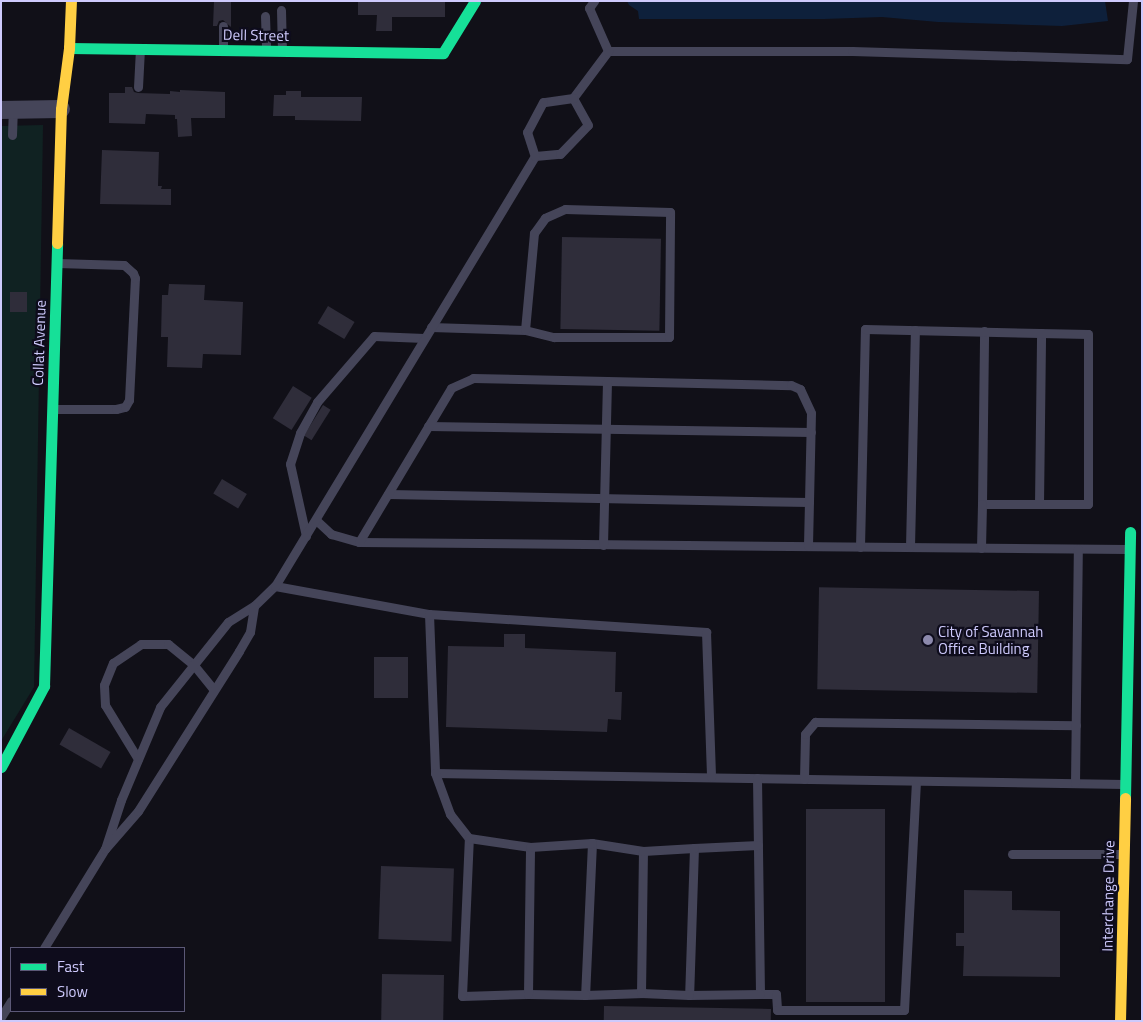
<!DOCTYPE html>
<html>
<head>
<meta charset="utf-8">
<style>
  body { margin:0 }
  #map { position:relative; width:1143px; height:1022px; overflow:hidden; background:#111018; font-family:"Titillium Web",sans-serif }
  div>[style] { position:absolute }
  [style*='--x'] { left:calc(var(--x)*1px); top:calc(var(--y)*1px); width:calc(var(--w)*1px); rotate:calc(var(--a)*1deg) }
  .green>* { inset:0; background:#102222 }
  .water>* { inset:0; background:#0e203b }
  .building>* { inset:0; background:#2f2d3a; transform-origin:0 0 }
  .lane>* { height:9px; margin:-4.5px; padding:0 4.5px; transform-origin:4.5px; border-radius:4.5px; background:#454559 }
  .street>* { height:18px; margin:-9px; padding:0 9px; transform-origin:9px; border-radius:9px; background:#454559 }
  .fast>* { height:11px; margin:-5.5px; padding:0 5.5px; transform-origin:5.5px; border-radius:5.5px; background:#16e098 }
  .slow>* { height:11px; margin:-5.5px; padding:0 5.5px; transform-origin:5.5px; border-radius:5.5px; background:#ffcf43 }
  .dots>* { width:14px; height:14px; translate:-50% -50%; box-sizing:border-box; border:2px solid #0e0c1c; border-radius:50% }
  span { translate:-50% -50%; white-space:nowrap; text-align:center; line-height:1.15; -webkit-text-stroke:4.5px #0e0c1c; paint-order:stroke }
  .street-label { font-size:15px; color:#cecafc }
  .poi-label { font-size:15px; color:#cecafc }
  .left { translate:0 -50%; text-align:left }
  .frame { position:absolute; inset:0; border:2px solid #cecafc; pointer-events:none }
  .legend { position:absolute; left:10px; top:947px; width:175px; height:65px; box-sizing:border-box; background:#0e0c1c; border:1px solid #5b5876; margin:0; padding:6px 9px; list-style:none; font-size:15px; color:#cecafc }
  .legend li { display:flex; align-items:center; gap:10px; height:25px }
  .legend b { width:25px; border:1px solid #5b5876 }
</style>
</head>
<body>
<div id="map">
  <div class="green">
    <div style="clip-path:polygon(43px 125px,34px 687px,1px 741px,1px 126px)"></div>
  </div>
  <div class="water">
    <div style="clip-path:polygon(627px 1px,1105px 1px,1108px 21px,1062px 26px,938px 22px,882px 17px,824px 19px,639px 19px,638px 11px,629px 5px)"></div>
  </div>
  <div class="building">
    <div style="clip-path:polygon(214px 1px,231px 1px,231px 27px,223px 20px,219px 21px,217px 26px,213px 26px)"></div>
    <div style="clip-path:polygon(358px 1px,445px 1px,445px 17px,392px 17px,392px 31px,376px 31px,377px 15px,358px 15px)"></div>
    <div style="clip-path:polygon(125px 87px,132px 87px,134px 92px,138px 93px,170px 94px,170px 91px,180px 92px,180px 90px,225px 92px,225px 118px,191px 118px,192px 136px,178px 137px,177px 119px,175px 119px,175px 115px,146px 114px,145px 124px,109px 123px,109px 93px,125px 93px)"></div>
    <div style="clip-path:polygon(286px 91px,301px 91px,301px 97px,362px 97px,361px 121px,295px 120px,295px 116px,273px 116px,274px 95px,286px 95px)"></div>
    <div style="clip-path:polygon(102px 150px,159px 152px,158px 186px,162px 186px,161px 189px,171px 189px,171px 205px,100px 204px)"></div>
    <div style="left:562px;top:237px;width:99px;height:92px;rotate:1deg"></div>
    <div style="clip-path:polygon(169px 284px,205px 285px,204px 300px,243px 302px,241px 355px,203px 354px,202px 368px,167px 367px,168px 337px,161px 337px,162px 295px,168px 295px)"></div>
    <div style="left:10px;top:292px;width:17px;height:20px"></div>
    <div style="left:328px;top:306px;width:31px;height:20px;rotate:31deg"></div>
    <div style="left:293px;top:386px;width:22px;height:38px;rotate:32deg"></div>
    <div style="left:323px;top:405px;width:9px;height:36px;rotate:32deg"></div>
    <div style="left:222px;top:479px;width:29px;height:17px;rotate:31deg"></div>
    <div style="left:1039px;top:591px;width:102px;height:220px;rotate:91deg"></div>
    <div style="clip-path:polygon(504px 634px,525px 634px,525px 648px,616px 652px,615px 692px,622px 692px,621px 720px,608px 719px,607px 732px,446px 727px,448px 646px,504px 647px)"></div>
    <div style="left:374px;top:657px;width:34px;height:41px"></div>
    <div style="left:69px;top:728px;width:48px;height:19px;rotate:30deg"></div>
    <div style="left:885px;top:809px;width:193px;height:79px;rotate:90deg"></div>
    <div style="left:381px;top:866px;width:73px;height:73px;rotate:2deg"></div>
    <div style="clip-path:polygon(964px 890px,1012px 891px,1012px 910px,1060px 911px,1060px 977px,963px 976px,964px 946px,956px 946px,956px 933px,964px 933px)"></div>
    <div style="left:382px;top:974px;width:62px;height:47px;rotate:1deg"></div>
    <div style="left:604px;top:1006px;width:167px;height:15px;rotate:1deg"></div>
  </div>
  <div class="lane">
    <div style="--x:281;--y:10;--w:40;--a:88.6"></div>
    <div style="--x:265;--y:16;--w:32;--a:88"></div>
    <div style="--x:223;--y:49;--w:23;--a:-90"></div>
    <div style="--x:608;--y:51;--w:244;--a:0"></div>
    <div style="--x:852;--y:51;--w:275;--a:1.7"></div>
    <div style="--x:1127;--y:59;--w:58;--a:-84.1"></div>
    <div style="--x:138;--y:87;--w:36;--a:-87"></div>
    <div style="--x:573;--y:98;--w:59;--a:-53.3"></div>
    <div style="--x:608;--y:51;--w:47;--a:-113.8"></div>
    <div style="--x:589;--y:8;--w:9;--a:-54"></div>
    <div style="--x:12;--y:135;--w:25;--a:-88"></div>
    <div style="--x:431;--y:327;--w:94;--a:1.8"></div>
    <div style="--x:525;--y:330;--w:30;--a:14"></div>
    <div style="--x:554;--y:337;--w:115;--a:0"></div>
    <div style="--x:669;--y:337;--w:125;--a:-89.5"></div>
    <div style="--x:670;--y:212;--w:105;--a:-178.4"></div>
    <div style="--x:565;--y:209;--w:22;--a:156"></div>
    <div style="--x:545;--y:218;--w:19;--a:126"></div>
    <div style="--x:534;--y:233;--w:97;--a:95.3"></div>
    <div style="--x:53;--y:409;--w:63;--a:0"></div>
    <div style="--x:116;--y:409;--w:9;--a:-13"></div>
    <div style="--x:125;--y:407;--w:8;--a:-60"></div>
    <div style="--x:129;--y:400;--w:122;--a:-87.2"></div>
    <div style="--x:135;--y:278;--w:5;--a:-112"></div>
    <div style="--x:133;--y:273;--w:12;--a:-138"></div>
    <div style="--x:124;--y:265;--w:67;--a:-178.3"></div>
    <div style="--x:428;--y:426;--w:383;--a:0.9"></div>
    <div style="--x:388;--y:494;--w:421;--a:1.1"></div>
    <div style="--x:982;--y:504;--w:173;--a:-89.3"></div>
    <div style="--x:1039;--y:504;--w:171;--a:-89.3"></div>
    <div style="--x:316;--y:520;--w:21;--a:43"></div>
    <div style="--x:331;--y:534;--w:29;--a:16"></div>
    <div style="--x:359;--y:542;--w:768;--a:0.52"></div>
    <div style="--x:306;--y:536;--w:74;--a:-102.5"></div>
    <div style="--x:290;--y:464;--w:33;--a:-72"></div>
    <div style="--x:300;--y:433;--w:35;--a:-61"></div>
    <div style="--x:317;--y:402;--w:87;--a:-49.2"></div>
    <div style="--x:374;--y:336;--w:50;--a:2.3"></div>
    <div style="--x:359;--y:542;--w:179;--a:-59.1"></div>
    <div style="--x:451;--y:388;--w:24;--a:-24"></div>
    <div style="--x:473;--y:378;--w:318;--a:1.3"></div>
    <div style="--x:791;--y:385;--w:10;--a:24"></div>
    <div style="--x:800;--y:389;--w:26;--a:65"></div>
    <div style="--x:811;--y:413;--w:133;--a:91.3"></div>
    <div style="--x:603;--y:545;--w:164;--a:-88.6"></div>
    <div style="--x:860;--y:547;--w:218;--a:-88.7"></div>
    <div style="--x:865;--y:329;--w:223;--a:1.3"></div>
    <div style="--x:1088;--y:334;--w:170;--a:90"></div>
    <div style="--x:1088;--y:504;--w:106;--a:180"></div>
    <div style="--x:982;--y:504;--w:44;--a:91.3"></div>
    <div style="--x:910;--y:547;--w:217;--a:-88.7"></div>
    <div style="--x:275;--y:586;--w:157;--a:10.3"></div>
    <div style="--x:429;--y:614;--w:159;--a:87.8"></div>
    <div style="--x:435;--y:773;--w:689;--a:0.91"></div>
    <div style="--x:429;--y:614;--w:278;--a:3.7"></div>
    <div style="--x:706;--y:632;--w:145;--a:88"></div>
    <div style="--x:138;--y:759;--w:63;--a:-121.4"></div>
    <div style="--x:105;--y:705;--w:20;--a:-93"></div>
    <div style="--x:104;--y:685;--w:24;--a:-68"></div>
    <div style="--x:113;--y:663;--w:34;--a:-34"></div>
    <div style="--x:141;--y:644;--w:27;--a:0"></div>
    <div style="--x:168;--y:644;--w:32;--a:39"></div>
    <div style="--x:193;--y:664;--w:33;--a:51"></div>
    <div style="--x:435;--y:773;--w:44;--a:69.9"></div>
    <div style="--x:450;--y:814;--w:31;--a:52"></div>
    <div style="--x:757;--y:778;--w:216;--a:89.2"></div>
    <div style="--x:760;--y:994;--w:16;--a:0"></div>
    <div style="--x:776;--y:994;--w:16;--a:86"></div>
    <div style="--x:777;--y:1010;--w:127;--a:0"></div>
    <div style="--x:904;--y:1010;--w:229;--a:-87"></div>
    <div style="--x:804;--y:779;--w:45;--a:-88.7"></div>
    <div style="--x:805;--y:734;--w:16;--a:-50"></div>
    <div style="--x:815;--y:722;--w:261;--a:0.7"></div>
    <div style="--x:1075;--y:783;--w:234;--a:-89.3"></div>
    <div style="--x:758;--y:845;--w:64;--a:177.3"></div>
    <div style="--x:694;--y:848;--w:147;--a:91.9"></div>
    <div style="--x:689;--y:995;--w:71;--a:-0.8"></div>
    <div style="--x:105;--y:849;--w:52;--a:-71.9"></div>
    <div style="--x:121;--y:800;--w:101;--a:-67.2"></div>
    <div style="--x:160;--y:707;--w:109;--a:-51.3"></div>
    <div style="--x:228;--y:622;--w:31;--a:-32"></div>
    <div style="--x:254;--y:606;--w:29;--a:-44"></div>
    <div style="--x:275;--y:586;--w:502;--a:-58.84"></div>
    <div style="--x:535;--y:156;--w:25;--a:-5"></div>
    <div style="--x:560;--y:154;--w:40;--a:-46"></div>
    <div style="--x:588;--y:125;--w:31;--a:-119"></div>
    <div style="--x:573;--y:98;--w:30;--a:172"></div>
    <div style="--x:543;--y:102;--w:34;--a:118"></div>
    <div style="--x:527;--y:132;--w:25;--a:72"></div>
    <div style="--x:643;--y:851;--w:52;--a:-171.1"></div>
    <div style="--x:592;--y:843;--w:152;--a:92.6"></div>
    <div style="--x:585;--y:995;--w:59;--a:-1.9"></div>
    <div style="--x:1012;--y:854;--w:110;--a:0"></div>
    <div style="--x:44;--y:948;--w:116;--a:-58.4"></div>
    <div style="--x:105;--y:849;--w:50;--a:-49"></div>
    <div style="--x:138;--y:811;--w:189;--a:-57.7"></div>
    <div style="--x:239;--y:651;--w:22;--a:-60"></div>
    <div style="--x:250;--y:632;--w:26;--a:-81"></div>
    <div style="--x:528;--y:994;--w:66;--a:178.3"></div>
    <div style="--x:462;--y:996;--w:158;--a:-87.5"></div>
    <div style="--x:469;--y:838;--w:62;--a:8.4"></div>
    <div style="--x:585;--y:995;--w:57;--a:-179"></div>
    <div style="--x:528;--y:994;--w:147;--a:-89.2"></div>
    <div style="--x:530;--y:847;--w:62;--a:-3.7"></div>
    <div style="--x:689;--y:995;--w:48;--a:-177.6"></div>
    <div style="--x:641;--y:993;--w:142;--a:-89.2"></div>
    <div style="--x:643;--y:851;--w:51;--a:-3.4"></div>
    <div style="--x:1;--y:1017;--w:19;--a:-58"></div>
  </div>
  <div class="street">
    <div style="--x:1;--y:110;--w:60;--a:-1"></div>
  </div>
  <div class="fast">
    <div style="--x:69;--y:48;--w:374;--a:0.8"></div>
    <div style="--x:443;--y:53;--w:61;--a:-58.4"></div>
    <div style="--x:1;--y:767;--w:92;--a:-62"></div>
    <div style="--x:44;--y:686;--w:443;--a:-88.3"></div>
    <div style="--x:1125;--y:798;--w:266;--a:-88.9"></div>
  </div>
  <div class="slow">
    <div style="--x:57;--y:243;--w:134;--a:-88.3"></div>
    <div style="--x:61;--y:109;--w:62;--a:-82.5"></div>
    <div style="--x:69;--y:48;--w:47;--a:-87.6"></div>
    <div style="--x:1120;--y:1021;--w:223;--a:-88.7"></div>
  </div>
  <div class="dots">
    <div style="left:928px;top:640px;background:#8c89ac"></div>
  </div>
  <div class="street-label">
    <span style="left:256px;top:35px;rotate:1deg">Dell Street</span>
    <span style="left:39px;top:343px;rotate:-88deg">Collat Avenue</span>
    <span style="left:1108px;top:896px;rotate:-89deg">Interchange Drive</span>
  </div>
  <div class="poi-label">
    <span class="left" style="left:938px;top:640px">City of Savannah<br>Office Building</span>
  </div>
  <div class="frame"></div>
  <ul class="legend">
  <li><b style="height:6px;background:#16e098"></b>Fast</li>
  <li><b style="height:6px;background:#ffcf43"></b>Slow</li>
  </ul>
</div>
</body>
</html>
